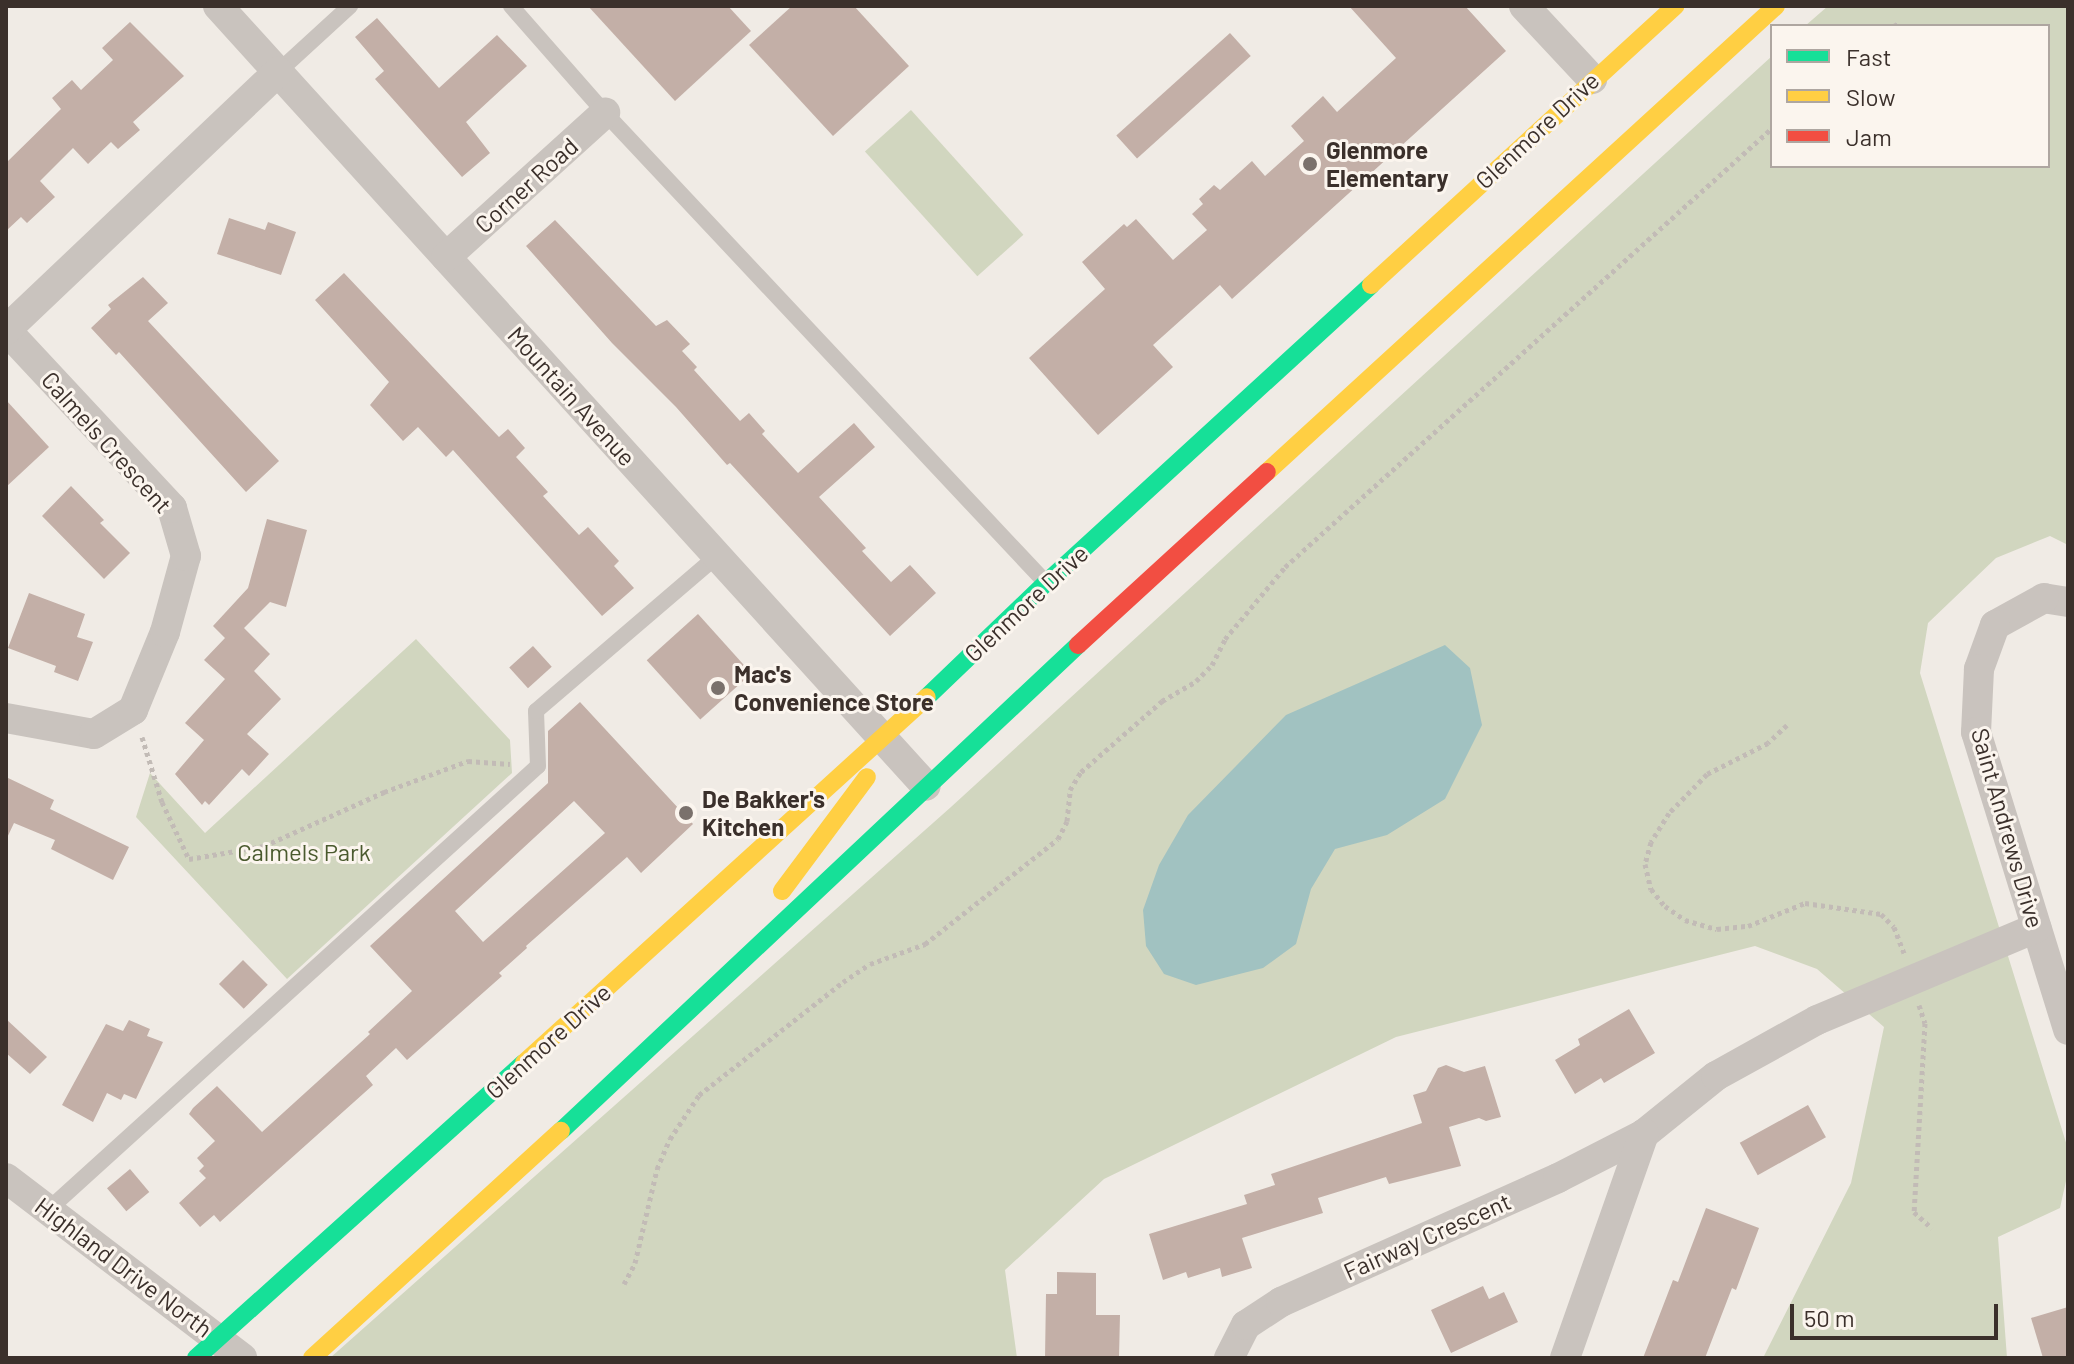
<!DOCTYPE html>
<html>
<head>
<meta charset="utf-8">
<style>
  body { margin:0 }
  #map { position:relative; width:2074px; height:1364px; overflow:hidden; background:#f0ebe5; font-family:Barlow,sans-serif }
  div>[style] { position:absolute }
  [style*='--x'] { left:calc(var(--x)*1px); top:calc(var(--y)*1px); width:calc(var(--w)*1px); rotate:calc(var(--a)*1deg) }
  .green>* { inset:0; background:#d1d6bf; transform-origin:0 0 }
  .water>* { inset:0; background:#a1c2c1 }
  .building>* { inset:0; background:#c3afa7; transform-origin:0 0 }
  .path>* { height:5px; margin-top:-2.5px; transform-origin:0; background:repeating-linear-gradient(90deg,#c2bbb6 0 4px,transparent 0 8px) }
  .lane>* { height:16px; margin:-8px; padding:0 8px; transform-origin:8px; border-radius:8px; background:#c9c3be }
  .street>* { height:30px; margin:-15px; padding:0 15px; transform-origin:15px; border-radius:15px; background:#c9c3be }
  .fast>* { height:18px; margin:-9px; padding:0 9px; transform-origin:9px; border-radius:9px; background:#16e098 }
  .slow>* { height:18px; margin:-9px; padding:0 9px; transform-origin:9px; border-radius:9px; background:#ffcf43 }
  .jam>* { height:18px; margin:-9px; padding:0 9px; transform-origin:9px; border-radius:9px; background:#f24e42 }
  .dots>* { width:22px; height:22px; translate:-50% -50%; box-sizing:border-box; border:4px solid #fbf5ee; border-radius:50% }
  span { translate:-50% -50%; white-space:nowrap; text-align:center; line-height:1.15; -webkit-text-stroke:6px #fbf5ee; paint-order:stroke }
  .street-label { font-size:24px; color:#3b302b }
  .poi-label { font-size:24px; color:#3b302b; font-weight:700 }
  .left { translate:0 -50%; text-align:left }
  .park-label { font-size:24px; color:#4a5a2e }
  .frame { position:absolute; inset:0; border:8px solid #3b302b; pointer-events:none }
  .legend { position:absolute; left:1770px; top:24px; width:280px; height:144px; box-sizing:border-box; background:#fbf5ee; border:2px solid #aea6a0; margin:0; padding:10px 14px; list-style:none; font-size:24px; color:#3b302b }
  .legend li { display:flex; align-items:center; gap:16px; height:40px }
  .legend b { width:40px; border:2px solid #aea6a0 }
  .scale { position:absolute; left:1790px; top:1304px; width:208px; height:36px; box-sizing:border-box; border:4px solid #3b302b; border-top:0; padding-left:10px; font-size:24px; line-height:28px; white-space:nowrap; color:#3b302b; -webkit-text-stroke:6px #fbf5ee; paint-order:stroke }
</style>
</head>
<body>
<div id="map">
  <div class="green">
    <div style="clip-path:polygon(1828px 6px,2068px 6px,2068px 545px,2050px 536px,1996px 558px,1928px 623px,1920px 673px,2068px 1149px,2068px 1172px,2060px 1208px,1998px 1237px,2007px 1358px,1763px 1358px,1851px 1183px,1884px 1027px,1817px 969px,1755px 946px,1396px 1037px,1104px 1179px,1005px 1270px,1017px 1358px,330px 1358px,951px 807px,1772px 56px,1772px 166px,2048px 166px,2048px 26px,1805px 26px)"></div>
    <div style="left:911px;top:110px;width:168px;height:62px;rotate:48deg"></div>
    <div style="clip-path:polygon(416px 639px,510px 740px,512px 773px,287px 979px,136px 817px,150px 773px,205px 833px)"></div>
  </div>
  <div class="water">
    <div style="clip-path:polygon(1445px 645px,1470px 668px,1482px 725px,1445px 799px,1387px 835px,1335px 849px,1311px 889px,1296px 944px,1263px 968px,1196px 985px,1164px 974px,1146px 946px,1143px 910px,1159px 865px,1188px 815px,1286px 715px)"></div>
  </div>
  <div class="building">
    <div style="clip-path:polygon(588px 6px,728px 6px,751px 31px,675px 101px)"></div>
    <div style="clip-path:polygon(792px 6px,854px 6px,909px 66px,833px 136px,749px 45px)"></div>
    <div style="clip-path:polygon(1349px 6px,1465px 6px,1506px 51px,1232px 299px,1220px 285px,1153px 345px,1173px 367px,1098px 435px,1029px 358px,1105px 289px,1082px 262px,1124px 224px,1127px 227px,1136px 219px,1173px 260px,1207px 230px,1192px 214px,1203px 204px,1199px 199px,1214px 185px,1220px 190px,1252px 161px,1265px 176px,1304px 141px,1291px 126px,1323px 96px,1337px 112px,1396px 58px)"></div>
    <div style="clip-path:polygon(377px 18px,439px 88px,497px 35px,527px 66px,466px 122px,490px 153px,462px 177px,375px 79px,384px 71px,355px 37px)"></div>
    <div style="clip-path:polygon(130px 22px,184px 76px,133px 122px,140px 130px,118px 149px,111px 142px,88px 164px,73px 148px,40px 181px,55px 197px,27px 223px,21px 217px,6px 231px,6px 163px,61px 109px,52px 98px,72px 80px,81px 90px,113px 60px,102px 48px)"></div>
    <div style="left:1230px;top:33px;width:31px;height:153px;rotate:48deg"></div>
    <div style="clip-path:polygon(229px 218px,265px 230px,268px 222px,296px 232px,281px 275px,217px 254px)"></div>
    <div style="clip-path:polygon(555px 220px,656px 326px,667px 320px,690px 344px,682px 351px,697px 367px,694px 370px,740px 421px,749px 413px,765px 431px,762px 434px,798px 473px,854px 423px,875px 447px,819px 497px,866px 548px,862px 551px,891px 582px,910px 565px,936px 593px,890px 636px,730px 463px,727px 465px,676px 407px,612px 343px,526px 246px)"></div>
    <div style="clip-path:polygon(344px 273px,499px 437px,508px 429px,525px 448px,516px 457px,548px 492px,543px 496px,579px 535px,588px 527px,619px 561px,614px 566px,634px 588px,602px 616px,453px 450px,446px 457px,418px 427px,403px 441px,370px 405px,389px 382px,315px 300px)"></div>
    <div style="clip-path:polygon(143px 277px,168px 303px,148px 321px,279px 461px,246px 492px,119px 352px,116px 355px,91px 328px,111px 309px,108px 305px)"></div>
    <div style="clip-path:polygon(6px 400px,49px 447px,6px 487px)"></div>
    <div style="clip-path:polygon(71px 486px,104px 520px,100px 523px,130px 553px,104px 579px,42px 516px)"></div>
    <div style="clip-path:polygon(267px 519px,307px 530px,286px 607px,270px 602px,244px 628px,270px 654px,254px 671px,281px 699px,247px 734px,269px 754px,249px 776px,242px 769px,209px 805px,205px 801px,202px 805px,175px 774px,204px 740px,185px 723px,225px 679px,204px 660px,225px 638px,213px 626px,248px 588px)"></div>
    <div style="clip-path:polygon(29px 593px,85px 614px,77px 637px,93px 642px,78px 681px,54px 672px,56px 666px,8px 648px)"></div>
    <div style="left:698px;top:614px;width:80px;height:69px;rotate:48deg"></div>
    <div style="left:533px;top:646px;width:28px;height:32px;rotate:48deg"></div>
    <div style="clip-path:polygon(evenodd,580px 702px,693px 824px,641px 873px,627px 857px,526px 946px,527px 948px,499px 973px,502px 976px,407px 1060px,396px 1048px,366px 1076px,373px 1085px,220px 1222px,214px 1215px,200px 1227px,179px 1203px,206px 1178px,199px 1171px,204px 1166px,197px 1158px,215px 1141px,189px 1114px,193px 1108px,217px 1086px,262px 1132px,370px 1034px,368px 1032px,412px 991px,370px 946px,548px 783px,548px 731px,580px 702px,574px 801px,605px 833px,483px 942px,455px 911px,574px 801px)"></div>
    <div style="clip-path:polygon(6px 777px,54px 800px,50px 809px,129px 847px,113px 880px,51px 849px,55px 840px,14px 823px,6px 840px)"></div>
    <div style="left:243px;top:960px;width:35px;height:34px;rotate:45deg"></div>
    <div style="clip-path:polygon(1629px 1009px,1655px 1053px,1604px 1083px,1601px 1078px,1575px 1094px,1555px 1060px,1580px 1045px,1578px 1039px)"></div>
    <div style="clip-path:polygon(6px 1019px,47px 1057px,30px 1074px,6px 1053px)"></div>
    <div style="clip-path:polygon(129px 1020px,150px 1029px,147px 1036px,163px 1042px,136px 1099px,124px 1094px,121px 1100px,107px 1093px,93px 1122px,62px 1105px,106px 1024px,123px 1031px)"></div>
    <div style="clip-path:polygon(1446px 1065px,1464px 1072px,1485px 1066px,1501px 1117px,1486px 1121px,1479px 1118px,1449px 1127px,1461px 1166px,1389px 1184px,1386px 1177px,1318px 1198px,1323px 1213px,1242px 1238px,1252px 1268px,1222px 1277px,1220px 1268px,1188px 1278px,1186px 1272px,1163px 1280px,1149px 1234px,1247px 1204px,1244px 1195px,1275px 1185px,1271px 1174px,1422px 1123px,1413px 1095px,1426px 1091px,1438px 1068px)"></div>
    <div style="left:1808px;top:1105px;width:37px;height:78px;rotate:61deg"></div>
    <div style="left:130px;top:1169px;width:30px;height:30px;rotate:50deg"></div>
    <div style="clip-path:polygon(1706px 1208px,1759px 1228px,1736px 1290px,1732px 1288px,1705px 1358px,1643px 1358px,1673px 1280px,1678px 1282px)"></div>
    <div style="clip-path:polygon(1057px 1272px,1096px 1273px,1096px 1315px,1120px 1315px,1119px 1358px,1045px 1358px,1046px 1294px,1057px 1294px)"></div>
    <div style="clip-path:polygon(1483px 1286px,1489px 1299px,1504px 1292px,1518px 1322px,1451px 1353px,1431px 1310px)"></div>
    <div style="clip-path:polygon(2068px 1307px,2068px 1358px,2043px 1358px,2031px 1318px)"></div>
  </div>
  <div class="path">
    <div style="--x:1894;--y:26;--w:6;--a:-31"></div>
    <div style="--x:1787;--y:725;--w:26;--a:137"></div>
    <div style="--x:1768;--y:743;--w:68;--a:153.1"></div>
    <div style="--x:1707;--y:774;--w:54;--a:134.3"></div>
    <div style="--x:1669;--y:813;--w:34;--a:122"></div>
    <div style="--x:1651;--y:842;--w:23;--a:105"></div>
    <div style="--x:1645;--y:864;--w:26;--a:77"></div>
    <div style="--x:1651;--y:889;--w:22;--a:51"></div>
    <div style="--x:1665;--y:906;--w:24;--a:35"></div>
    <div style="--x:1685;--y:920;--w:33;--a:16"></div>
    <div style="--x:1717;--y:929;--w:31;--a:-6"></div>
    <div style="--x:1748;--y:926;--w:61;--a:-22"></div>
    <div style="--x:1805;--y:903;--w:77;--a:8.2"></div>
    <div style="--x:1881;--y:914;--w:18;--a:45"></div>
    <div style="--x:1894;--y:927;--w:28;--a:69"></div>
    <div style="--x:142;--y:737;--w:68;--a:72.9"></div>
    <div style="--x:162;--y:802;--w:63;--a:64.7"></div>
    <div style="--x:189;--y:859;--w:76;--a:-9.8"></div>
    <div style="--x:264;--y:846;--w:132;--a:-24.2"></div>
    <div style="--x:384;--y:792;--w:90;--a:-20.3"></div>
    <div style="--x:468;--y:761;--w:42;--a:4.1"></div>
    <div style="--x:1919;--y:1005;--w:19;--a:72"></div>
    <div style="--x:1925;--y:1023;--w:189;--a:93.3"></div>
    <div style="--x:1914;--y:1212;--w:24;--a:42"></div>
    <div style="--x:624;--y:1284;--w:24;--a:-62"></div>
    <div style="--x:635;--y:1263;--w:97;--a:-76.8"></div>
    <div style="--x:657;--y:1169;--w:33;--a:-67"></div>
    <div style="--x:670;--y:1139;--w:53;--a:-56.6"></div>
    <div style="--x:699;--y:1095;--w:183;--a:-38.1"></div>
    <div style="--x:843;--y:982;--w:32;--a:-34"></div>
    <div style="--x:870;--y:964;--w:59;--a:-20"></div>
    <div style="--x:925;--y:944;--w:169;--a:-38.3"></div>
    <div style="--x:1058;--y:839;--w:20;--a:-63"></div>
    <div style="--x:1067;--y:821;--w:31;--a:-84"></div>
    <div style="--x:1070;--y:790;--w:21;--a:-59"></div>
    <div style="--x:1081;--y:772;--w:108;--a:-41.2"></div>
    <div style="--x:1162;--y:701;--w:39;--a:-30"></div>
    <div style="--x:1196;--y:681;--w:23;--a:-45"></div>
    <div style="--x:1212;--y:665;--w:29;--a:-63"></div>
    <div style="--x:1225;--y:639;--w:94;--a:-50.2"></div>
    <div style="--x:1285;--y:567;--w:656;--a:-42.03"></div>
  </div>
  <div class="lane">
    <div style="--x:511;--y:6;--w:142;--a:48.7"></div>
    <div style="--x:605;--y:113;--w:645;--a:46.82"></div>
    <div style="--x:278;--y:72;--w:98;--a:-42.5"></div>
    <div style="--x:48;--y:1210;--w:661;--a:-42.18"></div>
    <div style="--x:538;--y:766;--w:55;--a:-92.1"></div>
    <div style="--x:536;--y:711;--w:240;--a:-40.6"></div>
  </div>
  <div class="street">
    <div style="--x:218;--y:6;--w:1053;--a:47.77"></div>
    <div style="--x:1524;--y:6;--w:100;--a:47"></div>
    <div style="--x:446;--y:257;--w:215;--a:-42.2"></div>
    <div style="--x:2068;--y:602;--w:24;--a:-171"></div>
    <div style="--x:2044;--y:598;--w:56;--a:151.1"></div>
    <div style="--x:1995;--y:625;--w:47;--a:110"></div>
    <div style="--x:1979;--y:669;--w:63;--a:92.7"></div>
    <div style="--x:1976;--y:732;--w:312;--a:72.8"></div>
    <div style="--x:6;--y:718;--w:89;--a:10.3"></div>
    <div style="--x:94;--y:734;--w:46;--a:-31.6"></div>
    <div style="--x:133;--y:710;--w:84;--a:-67.7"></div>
    <div style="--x:165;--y:632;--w:79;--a:-74.6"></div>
    <div style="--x:186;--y:556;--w:50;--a:-106.3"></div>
    <div style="--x:172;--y:508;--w:243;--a:-133"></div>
    <div style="--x:6;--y:330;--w:375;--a:-43.5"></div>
    <div style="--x:6;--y:1178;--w:297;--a:37.3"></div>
    <div style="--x:1229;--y:1358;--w:37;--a:-63"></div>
    <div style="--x:1246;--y:1325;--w:42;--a:-33.3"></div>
    <div style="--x:1281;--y:1302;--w:303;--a:-24.1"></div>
    <div style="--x:1558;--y:1178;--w:97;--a:-27.1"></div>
    <div style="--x:1644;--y:1134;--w:92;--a:-38.9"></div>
    <div style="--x:1716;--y:1076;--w:115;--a:-29"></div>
    <div style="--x:1817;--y:1020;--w:238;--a:-22.8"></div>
    <div style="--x:1565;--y:1358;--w:238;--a:-70.6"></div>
  </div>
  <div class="fast">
    <div style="--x:927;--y:697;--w:165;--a:-43.8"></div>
    <div style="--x:1046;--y:583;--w:441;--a:-42.5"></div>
    <div style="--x:561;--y:1131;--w:710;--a:-43.23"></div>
    <div style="--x:196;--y:1358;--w:441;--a:-42"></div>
  </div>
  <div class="slow">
    <div style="--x:1371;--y:285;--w:413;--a:-42.5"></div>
    <div style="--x:1267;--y:472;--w:690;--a:-42.47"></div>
    <div style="--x:782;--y:891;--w:142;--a:-53.3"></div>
    <div style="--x:524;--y:1063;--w:544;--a:-42.25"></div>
    <div style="--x:312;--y:1358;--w:337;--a:-42.4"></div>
  </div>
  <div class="jam">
    <div style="--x:1078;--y:645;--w:256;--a:-42.5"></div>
  </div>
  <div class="dots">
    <div style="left:1310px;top:164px;background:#7a716c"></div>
    <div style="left:718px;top:688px;background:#7a716c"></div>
    <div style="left:686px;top:813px;background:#7a716c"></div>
  </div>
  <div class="street-label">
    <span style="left:1537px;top:130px;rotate:-43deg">Glenmore Drive</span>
    <span style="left:526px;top:185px;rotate:-42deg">Corner Road</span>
    <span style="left:572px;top:396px;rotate:48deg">Mountain Avenue</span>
    <span style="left:107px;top:442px;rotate:48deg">Calmels Crescent</span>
    <span style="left:1026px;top:603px;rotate:-43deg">Glenmore Drive</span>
    <span style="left:2008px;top:828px;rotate:74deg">Saint Andrews Drive</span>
    <span style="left:548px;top:1041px;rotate:-42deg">Glenmore Drive</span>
    <span style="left:1427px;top:1236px;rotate:-24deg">Fairway Crescent</span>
    <span style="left:124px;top:1267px;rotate:37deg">Highland Drive North</span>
  </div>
  <div class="poi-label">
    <span class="left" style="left:1326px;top:164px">Glenmore<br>Elementary</span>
    <span class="left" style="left:734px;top:688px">Mac's<br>Convenience Store</span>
    <span class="left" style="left:702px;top:813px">De Bakker's<br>Kitchen</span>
  </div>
  <div class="park-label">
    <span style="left:304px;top:852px">Calmels Park</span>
  </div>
  <div class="frame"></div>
  <ul class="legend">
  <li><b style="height:10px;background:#16e098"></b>Fast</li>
  <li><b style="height:10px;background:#ffcf43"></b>Slow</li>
  <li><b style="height:10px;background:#f24e42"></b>Jam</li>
  </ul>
  <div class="scale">50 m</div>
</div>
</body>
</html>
